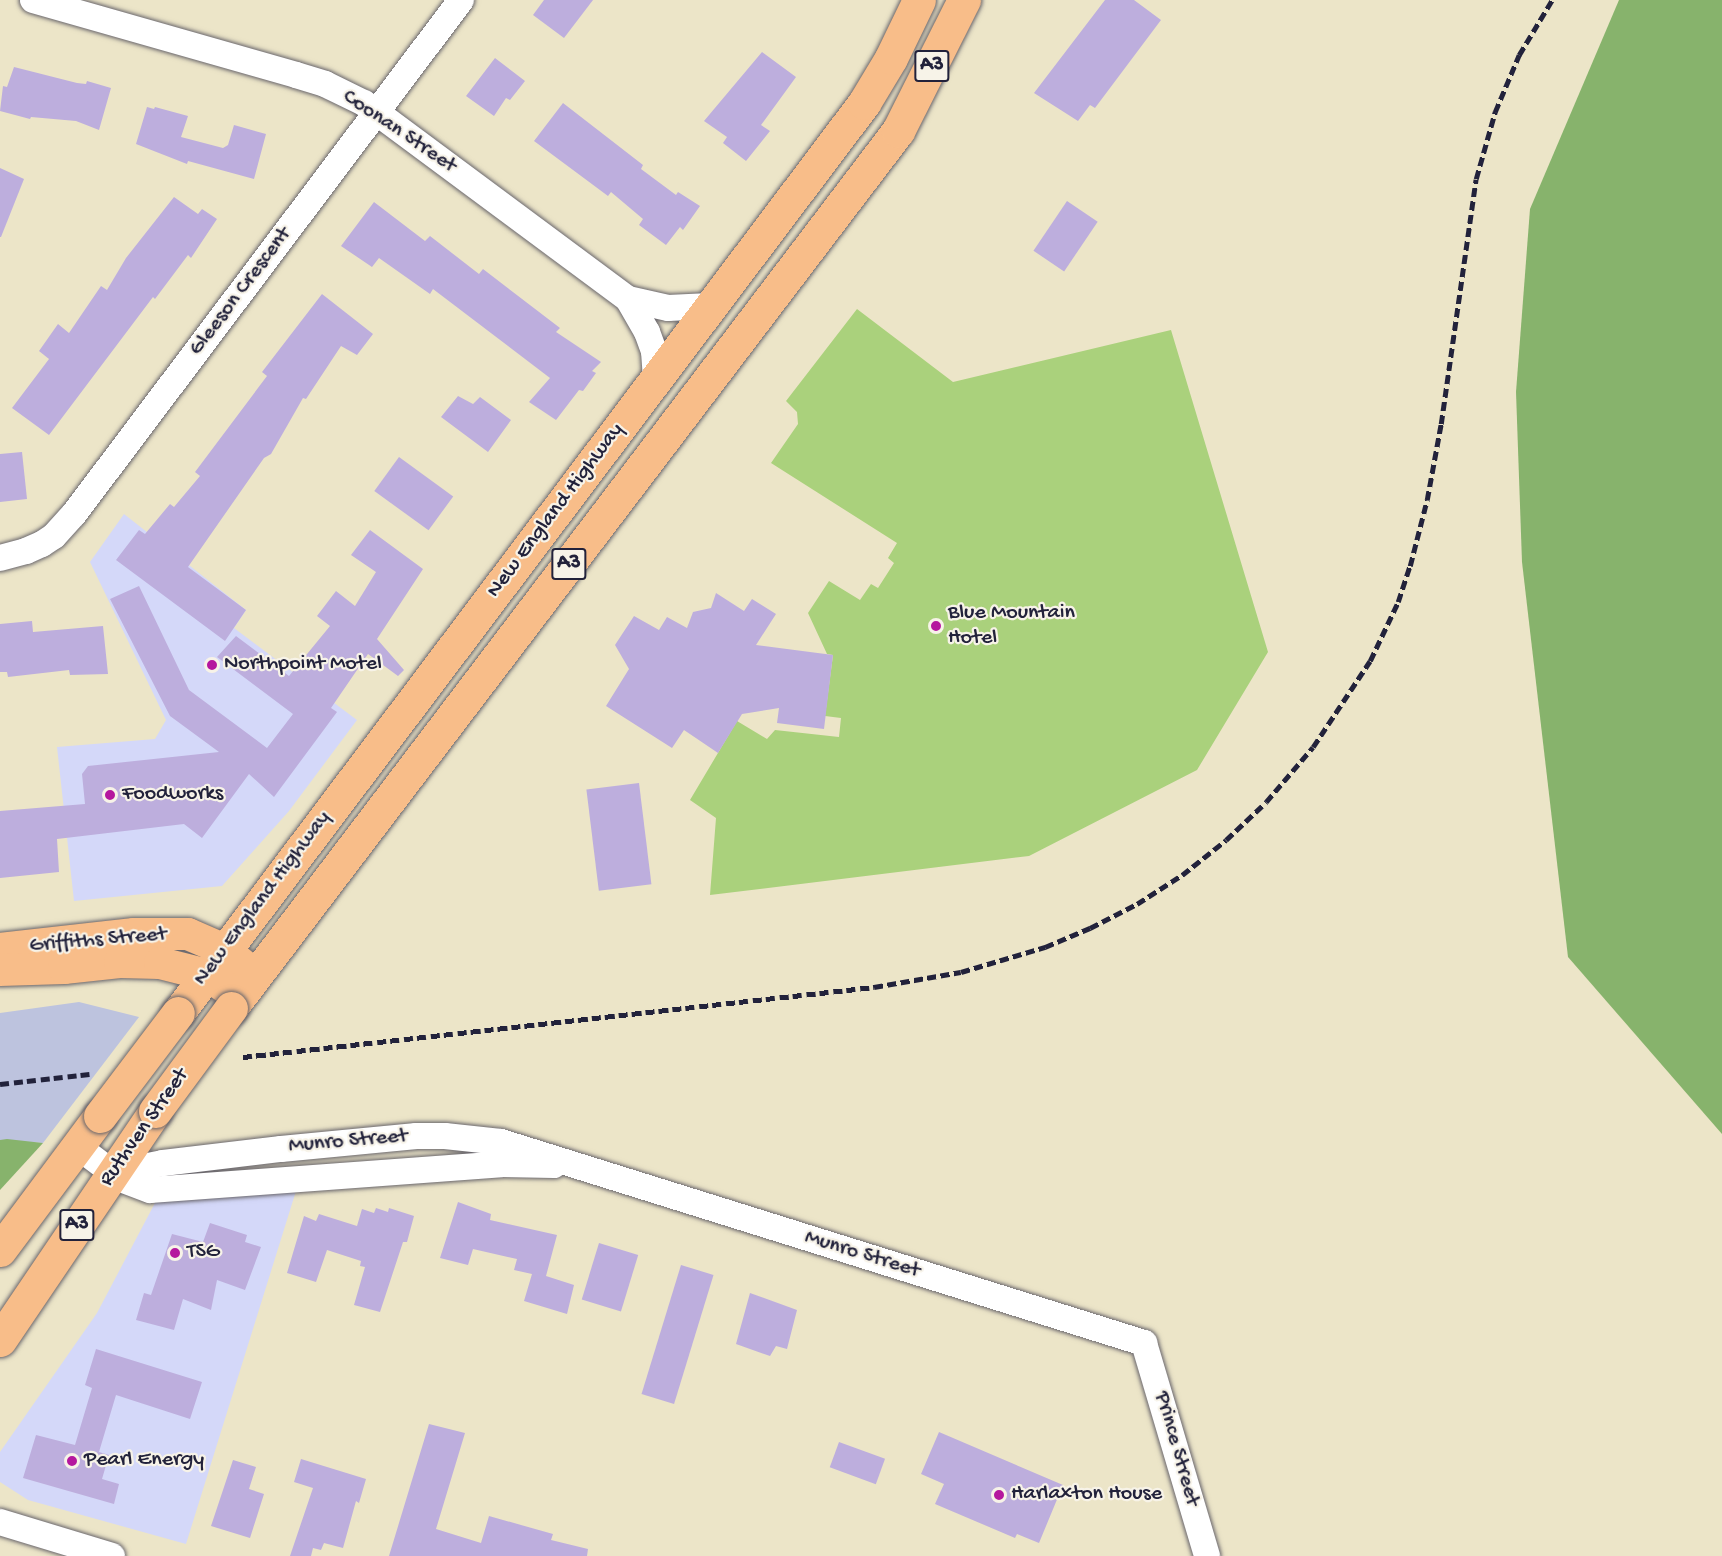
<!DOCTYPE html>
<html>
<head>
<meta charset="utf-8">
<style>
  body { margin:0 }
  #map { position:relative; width:1722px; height:1556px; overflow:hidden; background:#ece5c8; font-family:"Gochi Hand",sans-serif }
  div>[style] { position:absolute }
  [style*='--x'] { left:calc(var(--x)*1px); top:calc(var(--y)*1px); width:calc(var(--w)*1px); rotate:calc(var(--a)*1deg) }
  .built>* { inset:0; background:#d4d8f9 }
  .industrial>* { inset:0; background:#bdc3de }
  .green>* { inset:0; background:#aad17c }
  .forest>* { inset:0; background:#87b36c }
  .building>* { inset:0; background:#bdaedd; transform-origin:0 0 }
  .roads { filter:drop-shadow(0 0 2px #69666c) drop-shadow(0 0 2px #69666c) }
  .minor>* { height:26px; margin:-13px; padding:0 13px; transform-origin:13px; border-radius:13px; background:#fff }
  .major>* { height:32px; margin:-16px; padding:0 16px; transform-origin:16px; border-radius:16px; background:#f8bd89 }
  .highway>* { height:33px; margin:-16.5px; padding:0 16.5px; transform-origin:16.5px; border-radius:16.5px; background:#f8bd89 }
  .rail>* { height:4.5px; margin-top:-2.25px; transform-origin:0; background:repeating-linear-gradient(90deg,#22223b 0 9px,transparent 0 13.5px) }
  .bridges { filter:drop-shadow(0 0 2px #69666c) drop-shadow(0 0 2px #69666c) }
  .highway-bridge>* { height:33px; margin:-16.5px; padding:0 16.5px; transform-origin:16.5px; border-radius:16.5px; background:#f8bd89 }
  .dots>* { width:16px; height:16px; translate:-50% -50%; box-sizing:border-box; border:3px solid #f7f3e8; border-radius:50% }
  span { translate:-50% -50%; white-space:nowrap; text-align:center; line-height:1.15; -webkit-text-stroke:4.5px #f7f3e8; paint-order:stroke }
  .shield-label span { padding:2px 4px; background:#f7f3e8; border:2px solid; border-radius:4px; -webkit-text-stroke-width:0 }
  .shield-label { font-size:21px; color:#22223b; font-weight:700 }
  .street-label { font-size:22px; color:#22223b }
  .poi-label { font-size:22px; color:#22223b }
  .left { translate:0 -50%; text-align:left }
</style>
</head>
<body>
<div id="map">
  <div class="built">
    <div style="clip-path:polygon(124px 514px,246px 610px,234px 628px,357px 720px,289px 811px,222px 886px,74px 901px,57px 747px,155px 739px,166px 720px,90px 562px)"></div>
    <div style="clip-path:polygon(296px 1191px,186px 1544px,28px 1500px,0 1482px,0 1452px,97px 1313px,156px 1201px)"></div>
  </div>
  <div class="industrial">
    <div style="clip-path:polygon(79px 1002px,139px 1017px,43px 1143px,0 1140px,0 1013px)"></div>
  </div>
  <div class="green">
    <div style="clip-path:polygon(857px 309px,953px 382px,1171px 330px,1268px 652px,1197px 770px,1029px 856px,710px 895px,716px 818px,690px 800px,737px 721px,767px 739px,775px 730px,839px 737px,841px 718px,825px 716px,833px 655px,827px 654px,808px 613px,829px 581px,860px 600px,871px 584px,878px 588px,894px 563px,888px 558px,897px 543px,771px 463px,798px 424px,797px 412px,786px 401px)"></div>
  </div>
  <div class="forest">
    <div style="clip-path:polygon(1619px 0,1722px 0,1722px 1134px,1568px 957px,1522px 562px,1516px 392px,1530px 209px)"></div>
    <div style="clip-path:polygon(7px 1139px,43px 1143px,0 1190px,0 1140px)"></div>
  </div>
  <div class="building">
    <div style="clip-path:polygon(544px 0,593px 0,564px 38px,533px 15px)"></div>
    <div style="clip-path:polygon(1105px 0,1134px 0,1161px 20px,1095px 108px,1090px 105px,1078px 121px,1034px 93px)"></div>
    <div style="clip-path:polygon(762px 52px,796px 77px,761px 125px,770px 131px,746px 161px,723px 143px,727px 137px,704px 121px)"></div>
    <div style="clip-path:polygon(495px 58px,525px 81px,510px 100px,506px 98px,494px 116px,466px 96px)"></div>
    <div style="clip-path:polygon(14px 67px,77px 83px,86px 84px,87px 81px,111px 88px,99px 130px,76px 121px,31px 117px,30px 119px,0 111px,3px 86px,7px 87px)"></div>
    <div style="clip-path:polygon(563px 103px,643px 165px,641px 169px,676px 195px,678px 192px,700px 206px,683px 230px,680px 227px,666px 245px,639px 225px,643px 219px,611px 192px,608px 196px,534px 141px)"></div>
    <div style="clip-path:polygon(147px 107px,154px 109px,155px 107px,188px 116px,181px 137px,223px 148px,228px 145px,234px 125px,266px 134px,254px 179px,188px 161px,187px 164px,136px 144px)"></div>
    <div style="clip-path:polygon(0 168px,24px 179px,1px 237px,0 237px)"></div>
    <div style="clip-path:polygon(174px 197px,198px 214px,202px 209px,217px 219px,191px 258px,188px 255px,155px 299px,153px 297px,49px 435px,12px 408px,49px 359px,39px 351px,58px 324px,69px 333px,101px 286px,107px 290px,126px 258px)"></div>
    <div style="left:1067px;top:201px;width:37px;height:60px;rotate:34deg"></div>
    <div style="clip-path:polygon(374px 202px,425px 241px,430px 236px,479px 274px,483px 269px,560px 328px,556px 332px,601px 362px,592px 371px,596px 373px,583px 391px,579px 390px,556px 420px,529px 402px,550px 378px,433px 289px,430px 294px,379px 258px,372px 267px,341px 246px)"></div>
    <div style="clip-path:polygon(322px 294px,373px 334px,357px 355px,341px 346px,306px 399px,303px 398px,271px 454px,264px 458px,188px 567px,246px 610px,225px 641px,116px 560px,139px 530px,145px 534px,170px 504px,174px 507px,200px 476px,195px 472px,267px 376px,262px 372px)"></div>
    <div style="clip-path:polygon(458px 396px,473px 404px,480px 397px,511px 420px,488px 452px,441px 417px)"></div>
    <div style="clip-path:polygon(22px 452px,27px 499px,0 502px,0 454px)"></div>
    <div style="left:399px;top:457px;width:67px;height:42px;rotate:36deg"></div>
    <div style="clip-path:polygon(370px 530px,423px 569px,377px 639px,404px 670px,398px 676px,368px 654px,331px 708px,337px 712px,274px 797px,249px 774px,202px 838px,184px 824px,57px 839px,59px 872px,0 878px,0 811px,85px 804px,82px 774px,88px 766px,219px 752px,170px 716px,110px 599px,139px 586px,189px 690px,267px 748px,293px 714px,217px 657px,236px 636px,289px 676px,330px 626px,317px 616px,336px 591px,355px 606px,376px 572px,351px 555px)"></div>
    <div style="clip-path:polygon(716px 593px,744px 611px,752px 599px,776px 614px,756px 645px,833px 655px,824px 729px,777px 723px,779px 708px,742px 714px,718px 753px,684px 730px,672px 748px,606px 706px,629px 669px,615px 645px,634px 616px,659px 630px,667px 617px,687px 628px,693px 612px,711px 608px)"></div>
    <div style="clip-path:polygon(32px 621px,33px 632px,103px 626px,108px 674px,70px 675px,69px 670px,8px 677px,7px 672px,0 672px,0 624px)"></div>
    <div style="left:639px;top:783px;width:102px;height:53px;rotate:83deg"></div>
    <div style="clip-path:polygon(458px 1202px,491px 1214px,490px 1220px,557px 1235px,546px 1276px,574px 1285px,567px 1314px,524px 1301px,532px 1274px,514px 1270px,517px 1259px,473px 1249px,468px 1265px,440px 1258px)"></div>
    <div style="clip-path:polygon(376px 1208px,388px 1212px,389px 1208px,414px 1216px,407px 1242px,403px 1242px,380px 1312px,354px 1305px,365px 1267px,360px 1266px,361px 1261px,327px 1250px,316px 1282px,287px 1273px,304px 1216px,316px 1221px,319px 1214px,357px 1226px,362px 1209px,374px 1213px)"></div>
    <div style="clip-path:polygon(210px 1223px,247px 1235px,245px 1242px,261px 1247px,245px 1290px,217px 1280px,211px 1310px,183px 1299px,174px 1330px,136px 1320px,144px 1293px,151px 1295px,172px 1234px,203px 1242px)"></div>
    <div style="left:599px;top:1243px;width:41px;height:59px;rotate:17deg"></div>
    <div style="left:681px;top:1265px;width:34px;height:135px;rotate:17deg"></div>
    <div style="clip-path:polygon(750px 1293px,797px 1310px,787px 1349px,776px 1346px,770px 1356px,736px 1344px)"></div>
    <div style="clip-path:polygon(96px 1349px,202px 1382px,190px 1419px,116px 1395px,99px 1452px,109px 1455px,102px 1479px,119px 1484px,114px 1504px,23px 1478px,36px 1435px,75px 1445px,92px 1388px,85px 1385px)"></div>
    <div style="clip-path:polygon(429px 1424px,465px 1433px,436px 1529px,481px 1543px,489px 1516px,553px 1534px,551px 1540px,588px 1549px,587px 1556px,389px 1556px)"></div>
    <div style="clip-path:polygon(939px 1432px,1063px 1485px,1039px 1543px,1017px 1534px,1015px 1538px,935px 1504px,944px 1484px,921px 1474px)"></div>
    <div style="left:839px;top:1442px;width:49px;height:27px;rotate:20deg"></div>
    <div style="clip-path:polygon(301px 1459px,366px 1479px,359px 1503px,356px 1501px,343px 1548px,324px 1543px,321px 1550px,313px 1548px,311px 1556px,290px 1556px,313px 1488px,294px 1482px)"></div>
    <div style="clip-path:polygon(233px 1460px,256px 1467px,249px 1489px,264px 1494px,250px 1538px,211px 1526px)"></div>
  </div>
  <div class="roads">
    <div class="minor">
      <div style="--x:33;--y:0;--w:273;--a:15.9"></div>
      <div style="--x:296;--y:75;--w:30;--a:17"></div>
      <div style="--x:325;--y:84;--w:43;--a:26"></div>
      <div style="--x:364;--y:103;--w:329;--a:36.6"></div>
      <div style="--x:628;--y:299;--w:38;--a:60"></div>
      <div style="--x:647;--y:332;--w:20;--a:70"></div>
      <div style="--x:654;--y:351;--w:28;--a:86"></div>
      <div style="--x:628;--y:299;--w:41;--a:12.7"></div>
      <div style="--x:668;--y:308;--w:42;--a:-2.7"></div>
      <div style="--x:0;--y:558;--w:27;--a:-15"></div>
      <div style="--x:26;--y:551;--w:17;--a:-24"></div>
      <div style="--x:42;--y:544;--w:14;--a:-34"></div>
      <div style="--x:54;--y:536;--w:30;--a:-48"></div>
      <div style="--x:74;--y:514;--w:643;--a:-53.02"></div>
      <div style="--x:77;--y:1146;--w:55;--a:36.9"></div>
      <div style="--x:121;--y:1179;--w:31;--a:21"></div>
      <div style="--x:150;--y:1190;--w:352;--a:-4.2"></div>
      <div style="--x:501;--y:1164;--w:53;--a:1.1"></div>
      <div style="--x:113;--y:1173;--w:51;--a:-11.3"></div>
      <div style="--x:163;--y:1163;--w:119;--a:-6.8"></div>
      <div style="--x:281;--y:1149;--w:136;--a:-5.5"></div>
      <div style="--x:416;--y:1136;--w:29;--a:0"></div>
      <div style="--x:445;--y:1136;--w:56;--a:6.1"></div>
      <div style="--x:501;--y:1142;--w:674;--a:17.36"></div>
      <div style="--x:1144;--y:1343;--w:222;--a:73.5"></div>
      <div style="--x:0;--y:1522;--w:117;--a:16.9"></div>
    </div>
    <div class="major">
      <div style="--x:0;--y:949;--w:135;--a:-6.4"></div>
      <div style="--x:134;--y:934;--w:54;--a:0"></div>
      <div style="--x:188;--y:934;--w:40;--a:23.4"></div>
      <div style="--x:225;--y:950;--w:40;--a:40"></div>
      <div style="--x:0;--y:970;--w:64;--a:-1.8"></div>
      <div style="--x:64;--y:968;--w:56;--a:-6.1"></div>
      <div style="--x:120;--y:962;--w:40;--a:1.4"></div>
      <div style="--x:160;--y:963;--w:49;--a:14.3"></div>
      <div style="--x:207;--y:975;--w:40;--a:34"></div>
    </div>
    <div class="highway">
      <div style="--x:231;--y:1008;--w:1102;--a:-52.75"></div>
      <div style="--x:898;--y:131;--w:147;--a:-63.3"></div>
      <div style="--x:178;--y:1013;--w:1140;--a:-52.99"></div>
      <div style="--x:864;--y:103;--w:52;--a:-59"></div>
      <div style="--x:891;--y:58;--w:64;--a:-64.2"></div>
      <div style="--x:0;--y:1250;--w:167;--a:-53.3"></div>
      <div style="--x:0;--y:1340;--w:277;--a:-55.9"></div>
    </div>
  </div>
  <div class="rail">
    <div style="--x:243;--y:1057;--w:635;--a:-6.33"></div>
    <div style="--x:874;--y:987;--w:88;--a:-9.8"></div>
    <div style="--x:961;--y:972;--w:88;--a:-16.6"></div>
    <div style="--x:1045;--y:947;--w:49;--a:-22.9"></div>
    <div style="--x:1090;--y:928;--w:53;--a:-27.1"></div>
    <div style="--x:1137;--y:904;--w:54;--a:-32.8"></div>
    <div style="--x:1182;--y:875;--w:56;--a:-38.5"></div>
    <div style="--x:1226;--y:840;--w:55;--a:-43.5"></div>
    <div style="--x:1266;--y:802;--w:72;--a:-49.5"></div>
    <div style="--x:1313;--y:747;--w:103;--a:-56.5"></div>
    <div style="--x:1370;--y:661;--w:65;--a:-64.6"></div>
    <div style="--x:1398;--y:602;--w:38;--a:-72"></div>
    <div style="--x:1410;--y:566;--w:68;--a:-75.6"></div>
    <div style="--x:1427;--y:500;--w:77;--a:-79.6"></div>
    <div style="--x:1441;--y:424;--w:247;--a:-81.9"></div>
    <div style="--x:1476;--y:179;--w:70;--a:-74.2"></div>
    <div style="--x:1495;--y:112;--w:62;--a:-67.2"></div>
    <div style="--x:1519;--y:55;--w:64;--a:-59"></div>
    <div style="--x:0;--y:1084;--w:90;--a:-6.4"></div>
  </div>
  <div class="bridges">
    <div class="highway-bridge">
      <div style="--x:155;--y:1111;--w:128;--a:-53.6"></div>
      <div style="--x:100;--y:1116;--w:129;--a:-52.9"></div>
    </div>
  </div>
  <div class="dots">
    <div style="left:936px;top:626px;background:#b5179e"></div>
    <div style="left:212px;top:665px;background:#b5179e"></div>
    <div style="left:110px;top:795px;background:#b5179e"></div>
    <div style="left:175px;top:1253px;background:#b5179e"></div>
    <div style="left:72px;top:1461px;background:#b5179e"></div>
    <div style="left:999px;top:1495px;background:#b5179e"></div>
  </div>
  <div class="shield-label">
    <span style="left:932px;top:66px">A3</span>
    <span style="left:569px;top:564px">A3</span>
    <span style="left:77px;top:1225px">A3</span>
  </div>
  <div class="street-label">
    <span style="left:399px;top:132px;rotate:34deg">Coonan Street</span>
    <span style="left:241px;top:292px;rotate:-53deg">Gleeson Crescent</span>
    <span style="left:556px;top:511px;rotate:-53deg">New England Highway</span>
    <span style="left:263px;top:899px;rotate:-53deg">New England Highway</span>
    <span style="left:98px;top:941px;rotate:-5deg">Griffiths Street</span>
    <span style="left:145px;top:1128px;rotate:-55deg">Ruthven Street</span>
    <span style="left:348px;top:1142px;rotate:-5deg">Munro Street</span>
    <span style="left:862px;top:1255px;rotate:17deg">Munro Street</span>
    <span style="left:1176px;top:1449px;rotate:74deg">Prince Street</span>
  </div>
  <div class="poi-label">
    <span class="left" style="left:948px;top:626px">Blue Mountain<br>Hotel</span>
    <span class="left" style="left:224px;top:665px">Northpoint Motel</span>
    <span class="left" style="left:122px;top:795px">Foodworks</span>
    <span class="left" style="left:187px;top:1253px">TSG</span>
    <span class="left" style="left:84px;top:1461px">Pearl Energy</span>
    <span class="left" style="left:1011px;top:1495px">Harlaxton House</span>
  </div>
</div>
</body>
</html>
